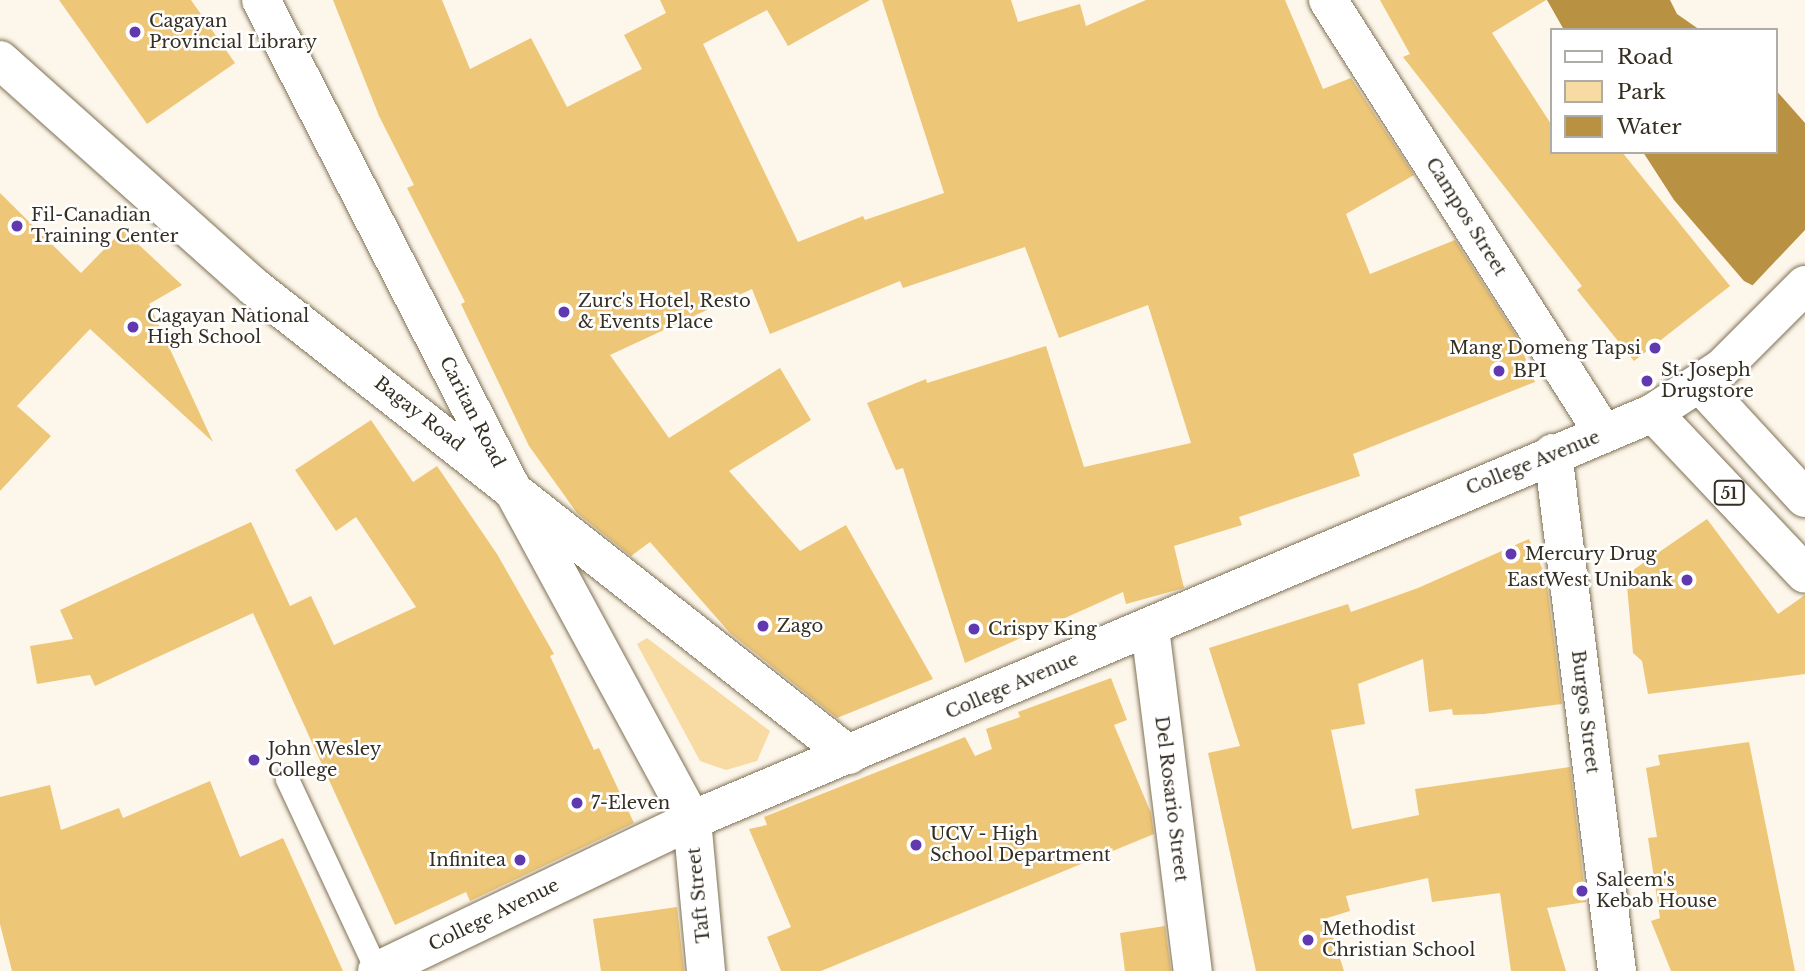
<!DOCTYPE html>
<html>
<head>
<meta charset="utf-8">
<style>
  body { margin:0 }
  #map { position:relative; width:1805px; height:971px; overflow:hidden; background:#fdf6ea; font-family:"Libre Baskerville",serif }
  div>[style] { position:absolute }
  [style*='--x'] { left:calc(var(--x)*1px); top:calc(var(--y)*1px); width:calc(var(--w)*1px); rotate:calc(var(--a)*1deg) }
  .green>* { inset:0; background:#f8daa3 }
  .water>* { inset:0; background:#b89242 }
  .pier>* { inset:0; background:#fdf6ea }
  .building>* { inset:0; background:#eec677 }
  .roads { filter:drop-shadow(0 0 2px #7f7155) drop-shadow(0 0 2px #7f7155) }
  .service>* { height:23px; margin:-11.5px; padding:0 11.5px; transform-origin:11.5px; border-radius:11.5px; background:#fff }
  .minor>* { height:38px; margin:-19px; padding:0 19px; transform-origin:19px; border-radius:19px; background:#fff }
  .tertiary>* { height:38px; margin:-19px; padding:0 19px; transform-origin:19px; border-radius:19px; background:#fff }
  .secondary>* { height:38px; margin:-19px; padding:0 19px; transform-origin:19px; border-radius:19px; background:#fff }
  .primary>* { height:38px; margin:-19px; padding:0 19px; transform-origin:19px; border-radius:19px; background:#fff }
  .dots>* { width:19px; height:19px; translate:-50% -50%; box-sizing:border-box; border:4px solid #fff; border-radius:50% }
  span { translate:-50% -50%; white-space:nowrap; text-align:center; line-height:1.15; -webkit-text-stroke:5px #fff; paint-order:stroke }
  .shield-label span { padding:2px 5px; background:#fff; border:2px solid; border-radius:5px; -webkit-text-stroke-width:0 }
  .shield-label { font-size:16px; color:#352f23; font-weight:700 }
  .poi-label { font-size:18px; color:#352f23 }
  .left { translate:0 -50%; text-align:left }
  .right { translate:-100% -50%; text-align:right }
  .street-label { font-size:18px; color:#352f23 }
  .legend { position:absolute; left:1550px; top:28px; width:228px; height:126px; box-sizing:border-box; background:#fff; border:2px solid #aeaca7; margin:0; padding:9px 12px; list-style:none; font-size:21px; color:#352f23 }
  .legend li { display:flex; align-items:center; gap:14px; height:35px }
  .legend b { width:35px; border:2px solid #aeaca7 }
</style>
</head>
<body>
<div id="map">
  <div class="green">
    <div style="clip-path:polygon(647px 638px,770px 731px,757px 761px,726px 770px,700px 761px,637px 644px)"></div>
  </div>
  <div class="water">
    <div style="clip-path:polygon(1547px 0,1670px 0,1677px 14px,1700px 30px,1564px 30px)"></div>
    <div style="clip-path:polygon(1775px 89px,1805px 123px,1805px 312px,1744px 281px,1674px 200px,1643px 152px,1775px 152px)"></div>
  </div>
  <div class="pier">
    <div style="clip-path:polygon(1805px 230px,1805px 315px,1750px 288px)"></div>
  </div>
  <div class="building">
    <div style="clip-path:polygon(59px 0,191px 0,235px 63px,147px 124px)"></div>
    <div style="clip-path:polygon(333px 0,442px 0,470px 69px,531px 38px,567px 107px,642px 69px,624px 35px,666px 13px,660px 0,870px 0,788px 46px,767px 10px,703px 44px,798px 242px,863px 216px,865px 220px,944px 193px,882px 0,1011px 0,1018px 22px,1080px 4px,1086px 26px,1146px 0,1285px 0,1323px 89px,1351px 78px,1414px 175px,1346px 214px,1370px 274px,1455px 240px,1517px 337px,1535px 382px,1353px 454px,1360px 476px,1239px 517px,1242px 525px,1174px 546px,1184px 588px,1126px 604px,1123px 592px,965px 663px,903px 468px,896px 470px,867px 403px,926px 379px,927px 383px,1046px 346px,1084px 467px,1191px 443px,1148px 305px,1059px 338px,1025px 247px,903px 288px,900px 281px,770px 334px,752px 289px,610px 355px,669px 438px,780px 368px,811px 420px,729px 471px,800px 551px,846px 525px,933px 679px,837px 718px,730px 633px,650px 542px,631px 556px,577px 513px,529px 446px,461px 304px,465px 302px,407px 188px,414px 185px,379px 116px)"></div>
    <div style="clip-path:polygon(1380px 0,1546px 0,1492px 33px,1551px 124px,1551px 152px,1622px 152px,1730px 286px,1634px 361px,1577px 290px,1582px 286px,1403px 57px,1410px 54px)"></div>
    <div style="clip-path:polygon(0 193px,81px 273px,123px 230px,182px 285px,149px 304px,213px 442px,90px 329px,17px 406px,51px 436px,0 491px)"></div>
    <div style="clip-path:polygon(371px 420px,413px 482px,437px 466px,497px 554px,554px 654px,550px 656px,594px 750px,599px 748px,634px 823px,470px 901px,466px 892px,395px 925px,253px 613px,95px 686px,90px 675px,37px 684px,30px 646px,73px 639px,60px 610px,251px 522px,290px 606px,311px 596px,334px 645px,416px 607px,356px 517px,336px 531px,295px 470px)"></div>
    <div style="clip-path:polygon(1707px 519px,1778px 614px,1805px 595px,1805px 674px,1648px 694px,1642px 661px,1633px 653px,1626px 575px)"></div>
    <div style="clip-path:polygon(1529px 539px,1546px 577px,1562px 704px,1484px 714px,1453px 715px,1452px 709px,1429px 712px,1423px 659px,1358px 684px,1365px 724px,1331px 730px,1352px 829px,1419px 815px,1415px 789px,1570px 767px,1586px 902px,1547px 908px,1566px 971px,1511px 971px,1500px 893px,1432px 902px,1428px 878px,1346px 896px,1350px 911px,1327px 918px,1344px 971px,1256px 971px,1208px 753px,1240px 746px,1209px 648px,1348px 604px,1351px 612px,1418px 588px)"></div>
    <div style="clip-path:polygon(1111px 678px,1127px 720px,1114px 725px,1151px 813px,1154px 834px,821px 971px,781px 971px,767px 937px,791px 927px,749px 829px,767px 825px,764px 817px,965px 737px,975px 756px,992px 749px,986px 729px,1020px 717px,1018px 712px)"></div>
    <div style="clip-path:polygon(1749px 742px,1795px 971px,1671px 971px,1651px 921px,1660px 918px,1648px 838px,1657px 837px,1646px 768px,1660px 765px,1658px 755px)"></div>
    <div style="clip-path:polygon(210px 781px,240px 857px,283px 838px,343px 971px,12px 971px,0 924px,0 797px,50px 785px,61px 830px,119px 808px,123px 818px)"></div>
    <div style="clip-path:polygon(677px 907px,684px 971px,601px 971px,593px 919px)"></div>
    <div style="clip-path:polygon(1165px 926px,1171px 971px,1125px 971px,1120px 933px)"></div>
  </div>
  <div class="roads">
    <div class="service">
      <div style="--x:287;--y:779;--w:212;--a:64.9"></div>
    </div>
    <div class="minor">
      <div style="--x:1553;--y:453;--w:522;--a:82.96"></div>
      <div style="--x:1150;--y:628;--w:346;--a:82.9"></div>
      <div style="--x:692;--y:820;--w:152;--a:84.7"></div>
    </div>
    <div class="tertiary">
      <div style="--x:1328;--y:0;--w:514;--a:57.55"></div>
    </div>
    <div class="secondary">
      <div style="--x:261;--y:0;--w:545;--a:62.82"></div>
      <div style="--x:510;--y:485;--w:381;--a:61.5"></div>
      <div style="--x:0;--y:60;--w:341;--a:41.8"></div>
      <div style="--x:254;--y:287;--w:757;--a:38.19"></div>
      <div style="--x:377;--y:971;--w:349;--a:-25.6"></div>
      <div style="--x:692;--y:820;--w:1044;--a:-22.95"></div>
    </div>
    <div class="primary">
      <div style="--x:1805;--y:285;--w:117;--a:135"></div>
      <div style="--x:1722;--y:368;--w:82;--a:146.9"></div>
      <div style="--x:1653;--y:413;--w:221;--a:46.6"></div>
      <div style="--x:1700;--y:384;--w:155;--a:47.4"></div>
    </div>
  </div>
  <div class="dots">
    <div style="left:135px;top:32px;background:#6038b0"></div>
    <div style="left:17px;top:226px;background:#6038b0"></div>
    <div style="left:564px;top:312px;background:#6038b0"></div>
    <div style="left:133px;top:327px;background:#6038b0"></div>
    <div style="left:1655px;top:348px;background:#6038b0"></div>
    <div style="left:1499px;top:371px;background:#6038b0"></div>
    <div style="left:1647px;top:381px;background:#6038b0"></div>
    <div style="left:1511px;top:554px;background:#6038b0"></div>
    <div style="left:1687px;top:580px;background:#6038b0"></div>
    <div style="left:763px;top:626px;background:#6038b0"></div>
    <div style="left:974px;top:629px;background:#6038b0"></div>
    <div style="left:254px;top:760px;background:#6038b0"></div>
    <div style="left:577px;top:803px;background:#6038b0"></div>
    <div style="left:916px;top:845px;background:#6038b0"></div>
    <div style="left:520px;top:860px;background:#6038b0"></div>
    <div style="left:1582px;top:891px;background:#6038b0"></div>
    <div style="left:1308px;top:940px;background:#6038b0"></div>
  </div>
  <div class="shield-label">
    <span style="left:1729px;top:493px">51</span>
  </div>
  <div class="poi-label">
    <span class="left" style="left:149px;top:32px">Cagayan<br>Provincial Library</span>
    <span class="left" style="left:31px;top:226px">Fil-Canadian<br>Training Center</span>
    <span class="left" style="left:578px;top:312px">Zurc's Hotel, Resto<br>&amp; Events Place</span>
    <span class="left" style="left:147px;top:327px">Cagayan National<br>High School</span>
    <span class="right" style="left:1641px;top:348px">Mang Domeng Tapsi</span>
    <span class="left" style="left:1513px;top:371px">BPI</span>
    <span class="left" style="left:1661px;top:381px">St. Joseph<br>Drugstore</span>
    <span class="left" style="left:1525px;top:554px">Mercury Drug</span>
    <span class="right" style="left:1673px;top:580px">EastWest Unibank</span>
    <span class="left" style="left:777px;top:626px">Zago</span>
    <span class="left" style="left:988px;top:629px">Crispy King</span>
    <span class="left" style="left:268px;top:760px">John Wesley<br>College</span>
    <span class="left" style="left:591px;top:803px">7-Eleven</span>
    <span class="left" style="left:930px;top:845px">UCV - High<br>School Department</span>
    <span class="right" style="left:506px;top:860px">Infinitea</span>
    <span class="left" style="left:1596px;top:891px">Saleem's<br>Kebab House</span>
    <span class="left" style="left:1322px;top:940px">Methodist<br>Christian School</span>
  </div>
  <div class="street-label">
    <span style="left:1466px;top:217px;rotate:58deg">Campos Street</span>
    <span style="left:472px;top:412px;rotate:63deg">Caritan Road</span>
    <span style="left:419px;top:414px;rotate:38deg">Bagay Road</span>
    <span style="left:1533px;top:463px;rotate:-22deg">College Avenue</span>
    <span style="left:1012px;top:686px;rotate:-23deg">College Avenue</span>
    <span style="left:1585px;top:712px;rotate:83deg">Burgos Street</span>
    <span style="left:1171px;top:799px;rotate:83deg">Del Rosario Street</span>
    <span style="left:699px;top:895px;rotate:-96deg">Taft Street</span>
    <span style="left:494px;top:915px;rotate:-26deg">College Avenue</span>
  </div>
  <ul class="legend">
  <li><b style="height:9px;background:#fff"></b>Road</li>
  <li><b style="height:19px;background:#f8daa3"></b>Park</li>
  <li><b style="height:19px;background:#b89242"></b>Water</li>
  </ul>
</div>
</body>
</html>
